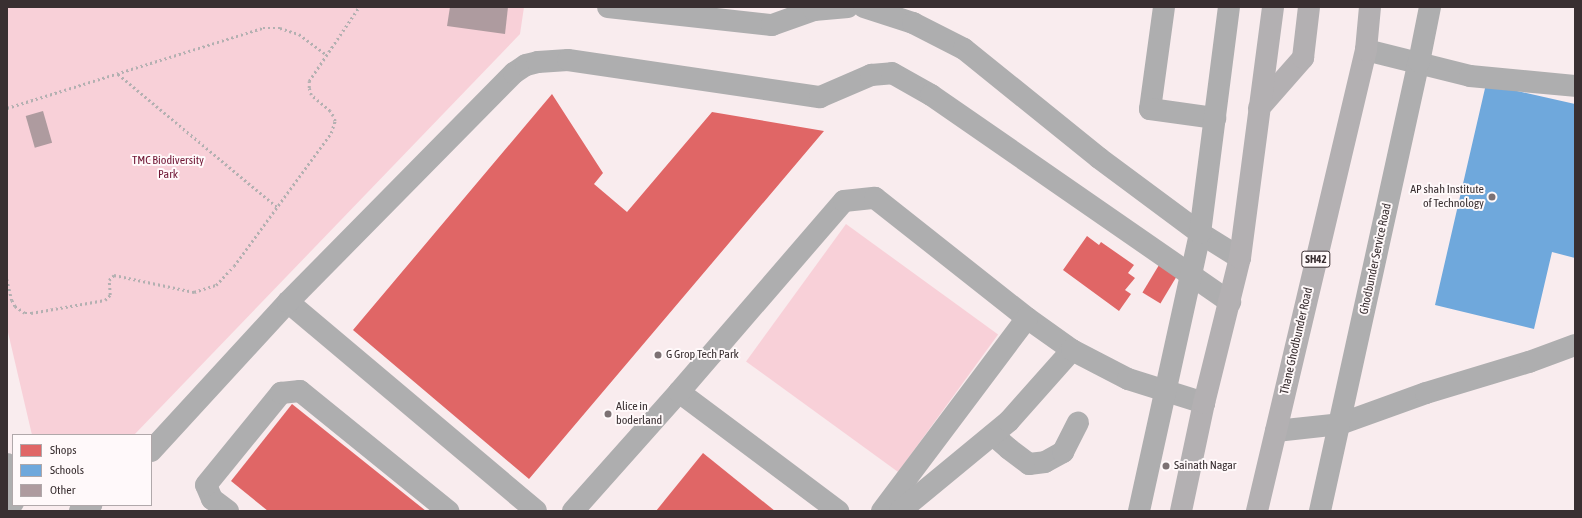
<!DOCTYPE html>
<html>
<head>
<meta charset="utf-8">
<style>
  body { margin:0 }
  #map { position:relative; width:1582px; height:518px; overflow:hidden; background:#f9ecee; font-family:"Asap Condensed",sans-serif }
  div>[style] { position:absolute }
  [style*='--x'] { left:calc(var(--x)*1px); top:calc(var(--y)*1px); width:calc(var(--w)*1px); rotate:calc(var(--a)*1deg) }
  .green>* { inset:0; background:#f8d0d8; transform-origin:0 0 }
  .shops>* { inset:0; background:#e06666; transform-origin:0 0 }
  .schools>* { inset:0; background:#6fa8dc }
  .building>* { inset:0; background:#ae9b9f; transform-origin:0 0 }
  .path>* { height:2.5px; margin-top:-1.25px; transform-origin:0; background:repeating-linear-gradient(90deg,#b3b0b1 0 2px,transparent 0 5px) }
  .minor>* { height:22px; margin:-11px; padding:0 11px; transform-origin:11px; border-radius:11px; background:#aeaeaf }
  .major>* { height:22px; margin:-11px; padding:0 11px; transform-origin:11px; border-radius:11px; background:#b3b0b2 }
  .dots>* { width:11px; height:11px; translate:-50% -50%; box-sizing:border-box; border:2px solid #fff9fa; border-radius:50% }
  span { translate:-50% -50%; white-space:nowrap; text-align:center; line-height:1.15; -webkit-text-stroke:4px #fff9fa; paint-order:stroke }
  .shield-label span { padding:1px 3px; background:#fff9fa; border:1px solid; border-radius:3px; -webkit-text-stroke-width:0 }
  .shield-label { font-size:11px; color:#392f31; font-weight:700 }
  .park-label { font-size:12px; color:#701735 }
  .poi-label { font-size:12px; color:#392f31 }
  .right { translate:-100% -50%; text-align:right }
  .left { translate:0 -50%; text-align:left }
  .street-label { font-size:12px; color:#392f31 }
  .frame { position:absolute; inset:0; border:8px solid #392f31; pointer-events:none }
  .legend { position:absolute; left:12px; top:434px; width:140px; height:72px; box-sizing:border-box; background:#fff9fa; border:1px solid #b0a8aa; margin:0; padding:5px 7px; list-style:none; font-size:12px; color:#392f31 }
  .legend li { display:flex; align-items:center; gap:8px; height:20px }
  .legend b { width:20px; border:1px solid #b0a8aa }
</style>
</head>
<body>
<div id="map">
  <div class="green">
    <div style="clip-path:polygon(7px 7px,524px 7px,520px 34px,134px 435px,32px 435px,7px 328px)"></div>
    <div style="left:846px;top:224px;width:188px;height:170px;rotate:36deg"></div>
  </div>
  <div class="shops">
    <div style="clip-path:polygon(552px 94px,603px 173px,594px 184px,627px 212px,712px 112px,824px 131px,529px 479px,353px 330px)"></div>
    <div style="clip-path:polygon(1087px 236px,1099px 245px,1101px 242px,1134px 265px,1128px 273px,1135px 278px,1125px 290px,1131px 294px,1119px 311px,1063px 270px)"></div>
    <div style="left:1162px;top:260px;width:21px;height:38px;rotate:31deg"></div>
    <div style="clip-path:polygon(292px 404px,426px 511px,268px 511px,231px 481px)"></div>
    <div style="clip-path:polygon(703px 453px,775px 511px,656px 511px)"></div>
  </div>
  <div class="schools">
    <div style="clip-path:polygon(1486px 84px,1575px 104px,1575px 258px,1552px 252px,1534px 329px,1435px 305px)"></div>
  </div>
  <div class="building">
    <div style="clip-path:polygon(450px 7px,508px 7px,505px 34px,447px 26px)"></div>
    <div style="left:43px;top:111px;width:33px;height:18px;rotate:74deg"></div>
  </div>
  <div class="path">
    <div style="--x:118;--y:74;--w:207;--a:39.9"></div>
    <div style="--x:7;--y:108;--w:268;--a:-17.4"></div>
    <div style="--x:263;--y:28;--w:17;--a:0"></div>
    <div style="--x:280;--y:28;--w:20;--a:18"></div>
    <div style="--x:299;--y:34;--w:34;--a:37"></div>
    <div style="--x:7;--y:279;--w:22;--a:77"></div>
    <div style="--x:12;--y:300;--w:7;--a:63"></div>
    <div style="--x:15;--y:306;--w:12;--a:35"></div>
    <div style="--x:25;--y:313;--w:6;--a:0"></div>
    <div style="--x:31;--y:313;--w:75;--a:-10"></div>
    <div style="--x:105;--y:300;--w:7;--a:-45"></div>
    <div style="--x:110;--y:295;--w:15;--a:-94"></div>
    <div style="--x:109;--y:280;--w:7;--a:-45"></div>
    <div style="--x:114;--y:275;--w:82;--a:12"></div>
    <div style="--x:194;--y:292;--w:23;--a:-18"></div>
    <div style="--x:216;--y:285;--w:26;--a:-47"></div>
    <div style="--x:234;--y:266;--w:165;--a:-53.9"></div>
    <div style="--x:331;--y:133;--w:13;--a:-72"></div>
    <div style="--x:335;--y:121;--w:5;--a:-112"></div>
    <div style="--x:333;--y:116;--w:6;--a:-121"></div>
    <div style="--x:330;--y:111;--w:25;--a:-140"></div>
    <div style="--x:311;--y:95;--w:7;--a:-106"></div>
    <div style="--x:309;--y:88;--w:7;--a:-90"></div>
    <div style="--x:309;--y:81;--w:89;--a:-56"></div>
  </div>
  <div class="minor">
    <div style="--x:608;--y:7;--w:165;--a:6.3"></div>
    <div style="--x:772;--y:25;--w:45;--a:-19.7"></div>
    <div style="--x:814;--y:10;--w:34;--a:-5"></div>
    <div style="--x:864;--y:7;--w:52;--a:18.1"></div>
    <div style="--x:913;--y:23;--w:57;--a:27"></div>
    <div style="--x:964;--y:49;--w:174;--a:38.9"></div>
    <div style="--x:1099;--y:158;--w:126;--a:36.6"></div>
    <div style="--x:1200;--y:233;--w:47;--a:32"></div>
    <div style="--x:1164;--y:7;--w:103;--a:97.8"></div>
    <div style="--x:1150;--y:109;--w:66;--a:7.9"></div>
    <div style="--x:1366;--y:50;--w:107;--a:14"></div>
    <div style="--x:1470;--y:76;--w:105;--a:5.4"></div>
    <div style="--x:288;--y:302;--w:324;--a:40.1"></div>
    <div style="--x:679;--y:392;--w:199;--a:36.8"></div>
    <div style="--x:1276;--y:431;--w:64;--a:-6.2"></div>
    <div style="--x:1340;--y:424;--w:91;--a:-19.8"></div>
    <div style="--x:1426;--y:393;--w:108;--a:-16.8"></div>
    <div style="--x:1529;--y:362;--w:49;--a:-20.3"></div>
    <div style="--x:993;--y:435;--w:21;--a:41"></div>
    <div style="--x:1009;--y:449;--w:25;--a:37"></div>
    <div style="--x:1029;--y:464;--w:16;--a:-7"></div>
    <div style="--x:1045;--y:462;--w:21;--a:-29"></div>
    <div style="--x:1063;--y:452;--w:33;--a:-63"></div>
    <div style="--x:151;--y:451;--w:202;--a:-47.4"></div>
    <div style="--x:288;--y:302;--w:322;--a:-45.4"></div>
    <div style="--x:514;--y:73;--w:14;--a:-34"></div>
    <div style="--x:526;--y:65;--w:12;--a:-14"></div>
    <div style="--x:538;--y:62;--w:30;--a:-4"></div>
    <div style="--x:568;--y:60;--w:255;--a:8.4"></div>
    <div style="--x:820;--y:97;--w:56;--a:-23.3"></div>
    <div style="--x:871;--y:75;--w:21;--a:-5"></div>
    <div style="--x:892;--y:73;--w:45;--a:29.4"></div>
    <div style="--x:931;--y:95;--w:364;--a:34.7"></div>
    <div style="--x:7;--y:464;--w:39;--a:81"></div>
    <div style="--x:80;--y:511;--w:13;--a:-29"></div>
    <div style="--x:228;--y:511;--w:20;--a:-143"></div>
    <div style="--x:212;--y:499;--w:15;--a:-113"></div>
    <div style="--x:206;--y:485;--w:119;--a:-50.8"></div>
    <div style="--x:281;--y:393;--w:19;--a:-6"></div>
    <div style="--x:300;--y:391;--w:191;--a:39"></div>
    <div style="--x:573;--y:511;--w:159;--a:-48.3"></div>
    <div style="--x:679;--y:392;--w:252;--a:-49.2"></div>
    <div style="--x:844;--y:201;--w:31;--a:-6"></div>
    <div style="--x:875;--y:198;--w:194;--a:38.3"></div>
    <div style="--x:1027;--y:318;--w:55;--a:35.4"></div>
    <div style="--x:882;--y:511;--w:241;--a:-53.1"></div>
    <div style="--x:900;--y:511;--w:141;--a:-39.5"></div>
    <div style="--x:1009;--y:421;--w:95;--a:-48.4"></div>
    <div style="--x:1072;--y:350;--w:63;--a:27.4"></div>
    <div style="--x:1128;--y:379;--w:80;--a:17.5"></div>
    <div style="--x:1139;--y:511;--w:285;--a:-77.6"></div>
    <div style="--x:1200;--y:233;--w:228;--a:-82.7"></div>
    <div style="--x:1320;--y:511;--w:460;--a:-77.6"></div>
    <div style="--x:1419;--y:62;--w:56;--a:-78.7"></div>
  </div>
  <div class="major">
    <div style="--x:1259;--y:108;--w:67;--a:-48.7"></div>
    <div style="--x:1303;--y:58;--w:51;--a:-83.3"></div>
    <div style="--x:1181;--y:511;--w:110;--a:-78"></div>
    <div style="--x:1204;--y:403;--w:149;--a:-76.1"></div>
    <div style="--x:1240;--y:258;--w:253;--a:-82.5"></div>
    <div style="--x:1257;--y:511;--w:474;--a:-76.7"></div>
    <div style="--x:1366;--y:50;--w:43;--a:-84.7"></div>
  </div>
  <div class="dots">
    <div style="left:1492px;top:197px;background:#7c7173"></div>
    <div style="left:658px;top:355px;background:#7c7173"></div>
    <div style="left:608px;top:414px;background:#7c7173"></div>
    <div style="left:1166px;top:466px;background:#7c7173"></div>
  </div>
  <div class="shield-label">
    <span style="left:1316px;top:259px">SH42</span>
  </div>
  <div class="park-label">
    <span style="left:168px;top:168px">TMC Biodiversity<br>Park</span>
  </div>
  <div class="poi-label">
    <span class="right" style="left:1484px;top:197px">AP shah Institute<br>of Technology</span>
    <span class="left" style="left:666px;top:355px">G Grop Tech Park</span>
    <span class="left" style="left:616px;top:414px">Alice in<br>boderland</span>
    <span class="left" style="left:1174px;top:466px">Sainath Nagar</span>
  </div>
  <div class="street-label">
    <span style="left:1376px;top:259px;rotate:-78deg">Ghodbunder Service Road</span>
    <span style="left:1297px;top:341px;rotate:-77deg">Thane Ghodbunder Road</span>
  </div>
  <div class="frame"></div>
  <ul class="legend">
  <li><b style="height:11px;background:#e06666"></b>Shops</li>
  <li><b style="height:11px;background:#6fa8dc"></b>Schools</li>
  <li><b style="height:11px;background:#ae9b9f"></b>Other</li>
  </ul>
</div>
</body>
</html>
